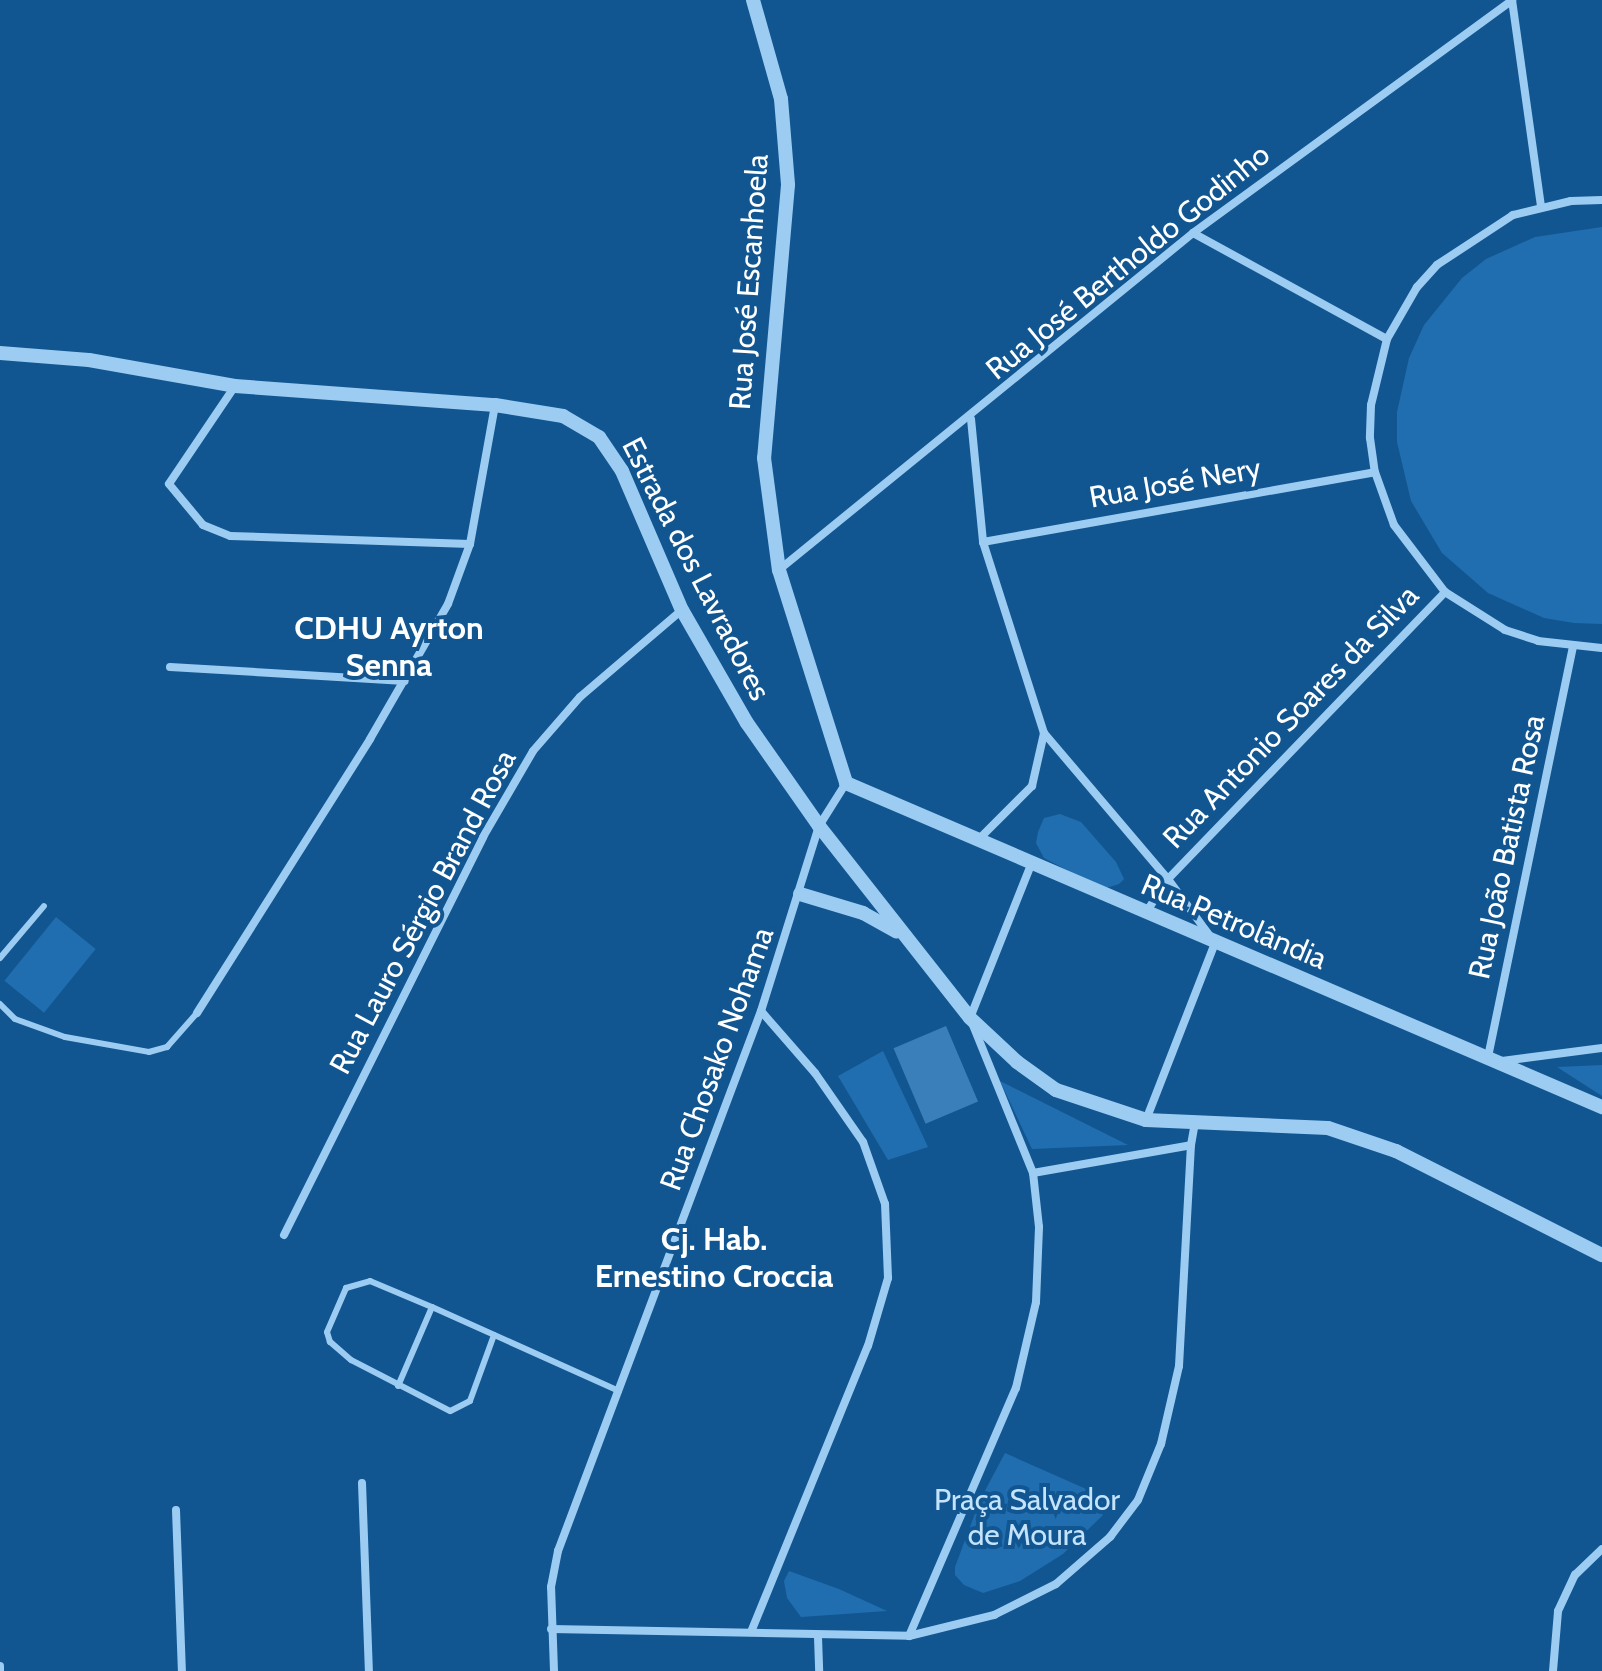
<!DOCTYPE html>
<html>
<head>
<meta charset="utf-8">
<style>
  body { margin:0 }
  #map { position:relative; width:1602px; height:1671px; overflow:hidden; background:#115691; font-family:Cabin,sans-serif }
  div>[style] { position:absolute }
  [style*='--x'] { left:calc(var(--x)*1px); top:calc(var(--y)*1px); width:calc(var(--w)*1px); rotate:calc(var(--a)*1deg) }
  .green>* { inset:0; background:#206eaf; transform-origin:0 0 }
  .building>* { inset:0; background:#3a7fba; transform-origin:0 0 }
  .service>* { height:6px; margin:-3px; padding:0 3px; transform-origin:3px; border-radius:3px; background:#9dccf2 }
  .minor>* { height:8px; margin:-4px; padding:0 4px; transform-origin:4px; border-radius:4px; background:#9dccf2 }
  .tertiary>* { height:14px; margin:-7px; padding:0 7px; transform-origin:7px; border-radius:7px; background:#9dccf2 }
  span { translate:-50% -50%; white-space:nowrap; text-align:center; line-height:1.15; -webkit-text-stroke:8px #115691; paint-order:stroke }
  .street-label { font-size:30px; color:#fff }
  .park-label { font-size:30px; color:#c4e4fd }
  .neighbourhood-label { font-size:32px; color:#fff; font-weight:700 }
</style>
</head>
<body>
<div id="map">
  <div class="green">
    <div style="clip-path:polygon(1602px 227px,1602px 624px,1574px 623px,1544px 618px,1488px 593px,1442px 553px,1411px 501px,1397px 442px,1397px 412px,1409px 358px,1424px 325px,1462px 278px,1486px 259px,1535px 237px)"></div>
    <div style="clip-path:polygon(1060px 814px,1081px 822px,1116px 862px,1124px 879px,1119px 884px,1103px 889px,1044px 858px,1036px 843px,1038px 832px,1044px 818px)"></div>
    <div style="left:56px;top:917px;width:51px;height:82px;rotate:39deg"></div>
    <div style="clip-path:polygon(883px 1051px,928px 1147px,888px 1160px,838px 1076px)"></div>
    <div style="clip-path:polygon(1602px 1065px,1602px 1096px,1557px 1067px)"></div>
    <div style="clip-path:polygon(1000px 1081px,1128px 1145px,1032px 1149px)"></div>
    <div style="clip-path:polygon(1005px 1453px,1111px 1500px,1102px 1516px,1063px 1554px,1020px 1581px,983px 1593px,964px 1585px,955px 1575px,955px 1567px,980px 1500px)"></div>
    <div style="clip-path:polygon(789px 1571px,839px 1589px,887px 1611px,801px 1617px,787px 1598px,784px 1581px)"></div>
  </div>
  <div class="building">
    <div style="left:946px;top:1026px;width:82px;height:57px;rotate:67deg"></div>
  </div>
  <div class="service">
    <div style="--x:0;--y:958;--w:68;--a:-49.8"></div>
    <div style="--x:0;--y:1004;--w:21;--a:45"></div>
    <div style="--x:15;--y:1019;--w:53;--a:19.8"></div>
    <div style="--x:65;--y:1037;--w:85;--a:10.1"></div>
    <div style="--x:149;--y:1052;--w:19;--a:-16"></div>
    <div style="--x:167;--y:1047;--w:45;--a:-48.6"></div>
    <div style="--x:494;--y:1335;--w:70;--a:110"></div>
    <div style="--x:470;--y:1401;--w:22;--a:153"></div>
    <div style="--x:450;--y:1411;--w:111;--a:-152.7"></div>
    <div style="--x:351;--y:1360;--w:28;--a:-139"></div>
    <div style="--x:330;--y:1342;--w:10;--a:-107"></div>
    <div style="--x:327;--y:1332;--w:48;--a:-66.6"></div>
    <div style="--x:346;--y:1288;--w:25;--a:-16"></div>
    <div style="--x:370;--y:1281;--w:67;--a:22.8"></div>
    <div style="--x:432;--y:1307;--w:205;--a:24.2"></div>
    <div style="--x:398;--y:1386;--w:86;--a:-66.7"></div>
  </div>
  <div class="minor">
    <div style="--x:1512;--y:0;--w:208;--a:82"></div>
    <div style="--x:1602;--y:200;--w:31;--a:178"></div>
    <div style="--x:1571;--y:201;--w:60;--a:166.4"></div>
    <div style="--x:1513;--y:215;--w:91;--a:146.7"></div>
    <div style="--x:1437;--y:265;--w:30;--a:132"></div>
    <div style="--x:1417;--y:287;--w:60;--a:120"></div>
    <div style="--x:1387;--y:339;--w:68;--a:103.6"></div>
    <div style="--x:1371;--y:405;--w:33;--a:92"></div>
    <div style="--x:1370;--y:438;--w:34;--a:82"></div>
    <div style="--x:1375;--y:472;--w:56;--a:70.3"></div>
    <div style="--x:1394;--y:525;--w:84;--a:52.7"></div>
    <div style="--x:1445;--y:592;--w:71;--a:32.3"></div>
    <div style="--x:1505;--y:630;--w:35;--a:18"></div>
    <div style="--x:1538;--y:641;--w:64;--a:6.2"></div>
    <div style="--x:1193;--y:233;--w:221;--a:28.7"></div>
    <div style="--x:235;--y:386;--w:118;--a:124"></div>
    <div style="--x:169;--y:484;--w:53;--a:50.3"></div>
    <div style="--x:203;--y:525;--w:29;--a:22"></div>
    <div style="--x:230;--y:536;--w:240;--a:1.9"></div>
    <div style="--x:971;--y:419;--w:124;--a:84.4"></div>
    <div style="--x:983;--y:542;--w:201;--a:72.3"></div>
    <div style="--x:1044;--y:733;--w:192;--a:49.7"></div>
    <div style="--x:1168;--y:879;--w:79;--a:53.7"></div>
    <div style="--x:1215;--y:943;--w:190;--a:111.3"></div>
    <div style="--x:983;--y:542;--w:398;--a:-10.1"></div>
    <div style="--x:780;--y:569;--w:532;--a:-39.13"></div>
    <div style="--x:1193;--y:233;--w:395;--a:-36.1"></div>
    <div style="--x:170;--y:667;--w:235;--a:3.4"></div>
    <div style="--x:979;--y:839;--w:75;--a:-45"></div>
    <div style="--x:1032;--y:786;--w:54;--a:-77.2"></div>
    <div style="--x:1145;--y:914;--w:42;--a:-56.7"></div>
    <div style="--x:1168;--y:879;--w:399;--a:-46"></div>
    <div style="--x:197;--y:1013;--w:324;--a:-57.7"></div>
    <div style="--x:370;--y:739;--w:156;--a:-60"></div>
    <div style="--x:448;--y:604;--w:64;--a:-69.9"></div>
    <div style="--x:470;--y:544;--w:141;--a:-79.8"></div>
    <div style="--x:1488;--y:1057;--w:418;--a:-78.3"></div>
    <div style="--x:1502;--y:1061;--w:101;--a:-7.4"></div>
    <div style="--x:1033;--y:1173;--w:160;--a:-10"></div>
    <div style="--x:1191;--y:1145;--w:22;--a:-80"></div>
    <div style="--x:284;--y:1235;--w:445;--a:-63.4"></div>
    <div style="--x:483;--y:837;--w:99;--a:-59.8"></div>
    <div style="--x:533;--y:751;--w:72;--a:-49"></div>
    <div style="--x:580;--y:697;--w:134;--a:-40.5"></div>
    <div style="--x:362;--y:1483;--w:188;--a:87.9"></div>
    <div style="--x:176;--y:1510;--w:161;--a:87.9"></div>
    <div style="--x:551;--y:1629;--w:358;--a:1.1"></div>
    <div style="--x:909;--y:1636;--w:88;--a:-13.9"></div>
    <div style="--x:994;--y:1615;--w:69;--a:-26.6"></div>
    <div style="--x:1056;--y:1584;--w:72;--a:-41"></div>
    <div style="--x:1110;--y:1537;--w:46;--a:-52.9"></div>
    <div style="--x:1138;--y:1500;--w:61;--a:-67.7"></div>
    <div style="--x:1161;--y:1444;--w:80;--a:-77"></div>
    <div style="--x:1179;--y:1366;--w:221;--a:-86.9"></div>
    <div style="--x:751;--y:1632;--w:309;--a:-67.8"></div>
    <div style="--x:868;--y:1346;--w:71;--a:-73.6"></div>
    <div style="--x:888;--y:1278;--w:74;--a:-92.3"></div>
    <div style="--x:885;--y:1204;--w:66;--a:-109.5"></div>
    <div style="--x:863;--y:1142;--w:84;--a:-124.8"></div>
    <div style="--x:815;--y:1073;--w:82;--a:-131.1"></div>
    <div style="--x:909;--y:1636;--w:270;--a:-66.7"></div>
    <div style="--x:1016;--y:1388;--w:88;--a:-76.9"></div>
    <div style="--x:1036;--y:1302;--w:75;--a:-87.7"></div>
    <div style="--x:1039;--y:1227;--w:54;--a:-96.3"></div>
    <div style="--x:1033;--y:1173;--w:167;--a:-112.1"></div>
    <div style="--x:970;--y:1018;--w:168;--a:-68.3"></div>
    <div style="--x:818;--y:1637;--w:34;--a:88"></div>
    <div style="--x:0;--y:1666;--w:5;--a:90"></div>
    <div style="--x:554;--y:1671;--w:84;--a:-92"></div>
    <div style="--x:551;--y:1587;--w:37;--a:-79"></div>
    <div style="--x:558;--y:1551;--w:577;--a:-69.4"></div>
    <div style="--x:761;--y:1011;--w:194;--a:-72.6"></div>
    <div style="--x:819;--y:826;--w:51;--a:-57.9"></div>
    <div style="--x:1553;--y:1671;--w:60;--a:-85.2"></div>
    <div style="--x:1558;--y:1611;--w:40;--a:-65"></div>
    <div style="--x:1575;--y:1575;--w:37;--a:-44"></div>
  </div>
  <div class="tertiary">
    <div style="--x:753;--y:0;--w:103;--a:74.2"></div>
    <div style="--x:781;--y:99;--w:86;--a:85.3"></div>
    <div style="--x:788;--y:185;--w:274;--a:95"></div>
    <div style="--x:764;--y:458;--w:113;--a:82.4"></div>
    <div style="--x:779;--y:570;--w:223;--a:72.5"></div>
    <div style="--x:846;--y:783;--w:823;--a:23.2"></div>
    <div style="--x:0;--y:353;--w:89;--a:4.5"></div>
    <div style="--x:89;--y:360;--w:148;--a:10.1"></div>
    <div style="--x:235;--y:386;--w:261;--a:4.2"></div>
    <div style="--x:495;--y:405;--w:69;--a:9.2"></div>
    <div style="--x:563;--y:416;--w:42;--a:30.3"></div>
    <div style="--x:599;--y:437;--w:41;--a:55.9"></div>
    <div style="--x:622;--y:471;--w:151;--a:66.7"></div>
    <div style="--x:682;--y:610;--w:130;--a:60.1"></div>
    <div style="--x:747;--y:723;--w:126;--a:55"></div>
    <div style="--x:819;--y:826;--w:244;--a:51.8"></div>
    <div style="--x:970;--y:1018;--w:64;--a:43.1"></div>
    <div style="--x:1017;--y:1062;--w:48;--a:35.7"></div>
    <div style="--x:1056;--y:1090;--w:95;--a:18.4"></div>
    <div style="--x:1146;--y:1120;--w:182;--a:2.5"></div>
    <div style="--x:1328;--y:1128;--w:72;--a:18.7"></div>
    <div style="--x:1396;--y:1151;--w:231;--a:26.8"></div>
    <div style="--x:800;--y:894;--w:66;--a:16.8"></div>
    <div style="--x:863;--y:913;--w:38;--a:29"></div>
  </div>
  <div class="street-label">
    <span style="left:1128px;top:262px;rotate:-39deg">Rua José Bertholdo Godinho</span>
    <span style="left:749px;top:282px;rotate:-86deg">Rua José Escanhoela</span>
    <span style="left:1175px;top:483px;rotate:-10deg">Rua José Nery</span>
    <span style="left:696px;top:569px;rotate:63deg">Estrada dos Lavradores</span>
    <span style="left:1291px;top:717px;rotate:-46deg">Rua Antonio Soares da Silva</span>
    <span style="left:1507px;top:847px;rotate:-78deg">Rua João Batista Rosa</span>
    <span style="left:423px;top:912px;rotate:-62deg">Rua Lauro Sérgio Brand Rosa</span>
    <span style="left:1234px;top:922px;rotate:23deg">Rua Petrolândia</span>
    <span style="left:717px;top:1059px;rotate:-70deg">Rua Chosako Nohama</span>
  </div>
  <div class="park-label">
    <span style="left:1027px;top:1517px">Praça Salvador<br>de Moura</span>
  </div>
  <div class="neighbourhood-label">
    <span style="left:389px;top:647px">CDHU Ayrton<br>Senna</span>
    <span style="left:714px;top:1258px">Cj. Hab.<br>Ernestino Croccia</span>
  </div>
</div>
</body>
</html>
